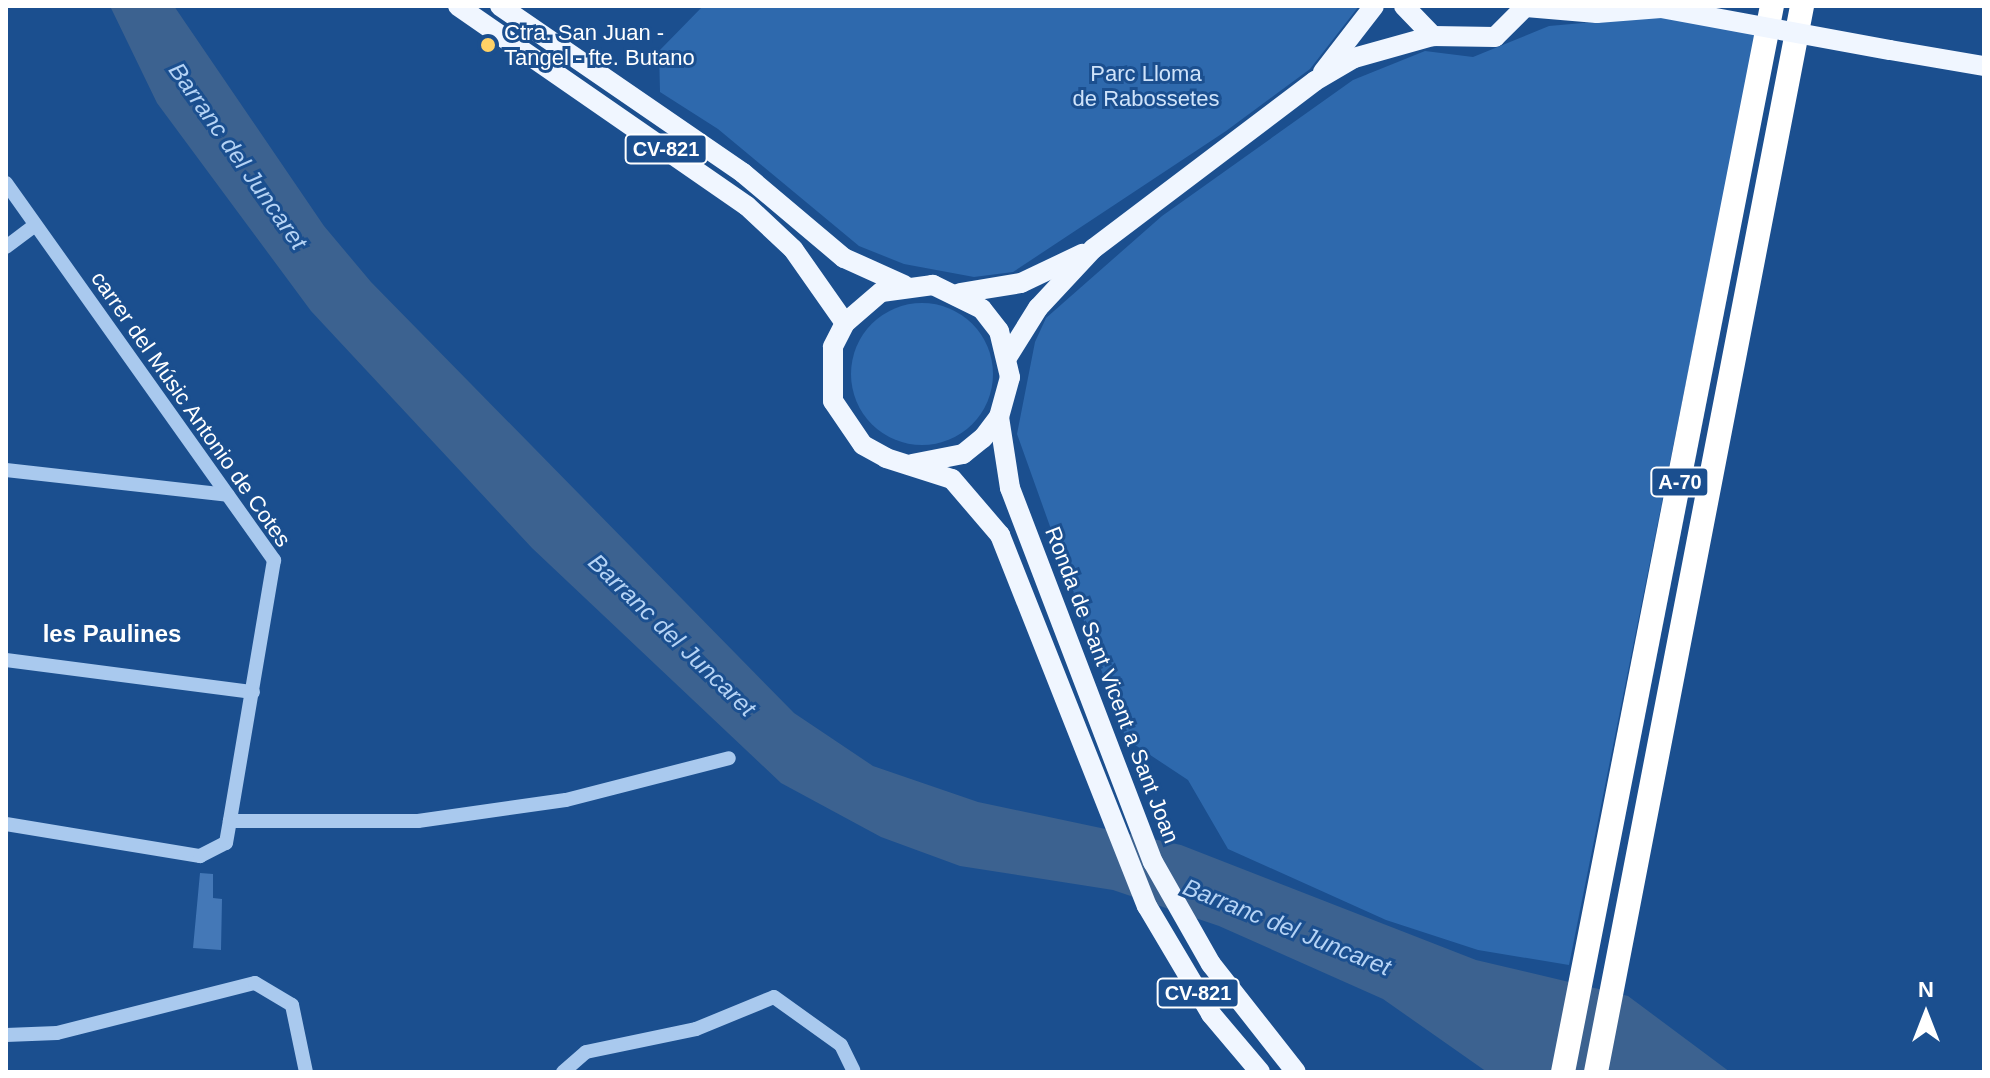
<!DOCTYPE html>
<html>
<head>
<meta charset="utf-8">
<style>
  body { margin:0 }
  #map { position:relative; width:1990px; height:1078px; overflow:hidden; background:#1b4f8f; font-family:Helvetica,sans-serif }
  div>[style] { position:absolute }
  [style*='--x'] { left:calc(var(--x)*1px); top:calc(var(--y)*1px); width:calc(var(--w)*1px); rotate:calc(var(--a)*1deg) }
  .green>* { inset:0; background:#2e69ad }
  .round { border-radius:50% }
  .water>* { inset:0; background:#3c6290 }
  .building>* { inset:0; background:#4478b7 }
  .minor>* { height:14px; margin:-7px; padding:0 7px; transform-origin:7px; border-radius:7px; background:#a9c9ee }
  .major>* { height:20px; margin:-10px; padding:0 10px; transform-origin:10px; border-radius:10px; background:#f0f6ff }
  .highway>* { height:24px; margin:-12px; padding:0 12px; transform-origin:12px; border-radius:12px; background:#fff }
  .major-bridge>* { height:20px; margin:-10px; padding:0 10px; transform-origin:10px; border-radius:10px; background:#f0f6ff }
  .dots>* { width:22px; height:22px; translate:-50% -50%; box-sizing:border-box; border:4px solid #1b4f8f; border-radius:50% }
  span { translate:-50% -50%; white-space:nowrap; text-align:center; line-height:1.15; -webkit-text-stroke:6px #1b4f8f; paint-order:stroke }
  .shield-label span { padding:2px 6px; background:#1b4f8f; border:2px solid; border-radius:6px; -webkit-text-stroke-width:0 }
  .shield-label { font-size:20px; color:#fff; font-weight:700 }
  .poi-label { font-size:22px; color:#fff }
  .left { translate:0 -50%; text-align:left }
  .park-label { font-size:22px; color:#cfe3fa }
  .street-label { font-size:22px; color:#fff }
  .water-label { font-size:24px; color:#b5d3f5; font-style:italic }
  .neighbourhood-label { font-size:24px; color:#fff; font-weight:700 }
  .frame { position:absolute; inset:0; border:8px solid #fff; pointer-events:none }
  .north { position:absolute; left:1886px; top:974px; width:80px; height:80px; -webkit-text-stroke:6px #1b4f8f; paint-order:stroke; rotate:0deg; font-size:22px; font-weight:700; line-height:32px; text-align:center; color:#fff }
  .north::after { content:''; display:block; margin:auto; width:28px; height:36px; background:#fff; clip-path:polygon(50% 0,100% 100%,50% 72%,0 100%) }
</style>
</head>
<body>
<div id="map">
  <div class="green">
    <div style="clip-path:polygon(703px 6px,1359px 6px,1310px 69px,1226px 131px,1013px 272px,974px 277px,904px 264px,859px 246px,718px 129px,660px 92px,659px 51px)"></div>
    <div style="clip-path:polygon(1673px 15px,1756px 34px,1569px 965px,1478px 950px,1386px 920px,1228px 849px,1188px 780px,1126px 739px,1017px 434px,1035px 342px,1046px 318px,1162px 216px,1353px 80px,1425px 51px,1473px 57px,1549px 26px)"></div>
    <div class="round" style="left:851px;top:303px;width:142px;height:142px"></div>
  </div>
  <div class="water">
    <div style="clip-path:polygon(110px 6px,174px 6px,324px 226px,371px 282px,794px 713px,873px 766px,978px 802px,1181px 845px,1476px 960px,1628px 996px,1730px 1072px,1487px 1072px,1383px 999px,1219px 926px,1113px 890px,960px 866px,881px 837px,781px 783px,532px 548px,311px 311px,157px 103px)"></div>
  </div>
  <div class="building">
    <div style="clip-path:polygon(200px 873px,213px 874px,213px 898px,222px 899px,221px 950px,193px 948px)"></div>
  </div>
  <div class="minor">
    <div style="--x:6;--y:183;--w:463;--a:54.6"></div>
    <div style="--x:274;--y:560;--w:265;--a:99.6"></div>
    <div style="--x:6;--y:247;--w:36;--a:-37"></div>
    <div style="--x:6;--y:470;--w:223;--a:6.4"></div>
    <div style="--x:6;--y:660;--w:249;--a:7.4"></div>
    <div style="--x:6;--y:824;--w:197;--a:9.4"></div>
    <div style="--x:200;--y:856;--w:29;--a:-27"></div>
    <div style="--x:226;--y:843;--w:22;--a:-80"></div>
    <div style="--x:230;--y:821;--w:188;--a:0"></div>
    <div style="--x:418;--y:821;--w:149;--a:-8.1"></div>
    <div style="--x:566;--y:800;--w:168;--a:-14.4"></div>
    <div style="--x:6;--y:1035;--w:51;--a:-2.2"></div>
    <div style="--x:57;--y:1033;--w:204;--a:-14.2"></div>
    <div style="--x:255;--y:983;--w:43;--a:30.7"></div>
    <div style="--x:292;--y:1005;--w:68;--a:78.2"></div>
    <div style="--x:563;--y:1072;--w:30;--a:-41"></div>
    <div style="--x:586;--y:1052;--w:112;--a:-11.8"></div>
    <div style="--x:696;--y:1029;--w:84;--a:-22.3"></div>
    <div style="--x:774;--y:997;--w:82;--a:35.6"></div>
    <div style="--x:841;--y:1045;--w:28;--a:64"></div>
  </div>
  <div class="major">
    <div style="--x:458;--y:6;--w:351;--a:34.7"></div>
    <div style="--x:747;--y:206;--w:63;--a:43.1"></div>
    <div style="--x:793;--y:249;--w:90;--a:54.9"></div>
    <div style="--x:500;--y:6;--w:295;--a:34.5"></div>
    <div style="--x:743;--y:173;--w:132;--a:40.1"></div>
    <div style="--x:844;--y:258;--w:66;--a:24.2"></div>
    <div style="--x:1404;--y:6;--w:42;--a:46"></div>
    <div style="--x:1526;--y:7;--w:71;--a:4.8"></div>
    <div style="--x:1597;--y:13;--w:64;--a:-4.5"></div>
    <div style="--x:1890;--y:50;--w:95;--a:9.7"></div>
    <div style="--x:1323;--y:72;--w:83;--a:-52.3"></div>
    <div style="--x:960;--y:293;--w:62;--a:-9.3"></div>
    <div style="--x:1021;--y:283;--w:68;--a:-25.4"></div>
    <div style="--x:1008;--y:356;--w:57;--a:-58"></div>
    <div style="--x:1038;--y:308;--w:81;--a:-47"></div>
    <div style="--x:1093;--y:249;--w:278;--a:-37.1"></div>
    <div style="--x:1315;--y:81;--w:45;--a:-30.5"></div>
    <div style="--x:1354;--y:58;--w:82;--a:-15.6"></div>
    <div style="--x:1433;--y:36;--w:62;--a:0.9"></div>
    <div style="--x:1495;--y:37;--w:44;--a:-45"></div>
    <div style="--x:999;--y:417;--w:72;--a:81.2"></div>
    <div style="--x:1010;--y:488;--w:400;--a:69.1"></div>
    <div style="--x:1153;--y:862;--w:117;--a:60.4"></div>
    <div style="--x:1211;--y:964;--w:137;--a:51.8"></div>
    <div style="--x:912;--y:464;--w:52;--a:-11.1"></div>
    <div style="--x:963;--y:454;--w:26;--a:-39"></div>
    <div style="--x:983;--y:438;--w:26;--a:-53"></div>
    <div style="--x:999;--y:417;--w:41;--a:-74.6"></div>
    <div style="--x:1010;--y:377;--w:47;--a:-103.4"></div>
    <div style="--x:999;--y:331;--w:28;--a:-128"></div>
    <div style="--x:982;--y:309;--w:55;--a:-153.9"></div>
    <div style="--x:933;--y:285;--w:52;--a:172.3"></div>
    <div style="--x:881;--y:292;--w:48;--a:139.3"></div>
    <div style="--x:845;--y:323;--w:27;--a:117"></div>
    <div style="--x:833;--y:347;--w:54;--a:90"></div>
    <div style="--x:833;--y:401;--w:53;--a:55.7"></div>
    <div style="--x:863;--y:445;--w:26;--a:29"></div>
    <div style="--x:886;--y:458;--w:69;--a:17.7"></div>
    <div style="--x:952;--y:479;--w:74;--a:49.4"></div>
    <div style="--x:1000;--y:535;--w:399;--a:68.4"></div>
    <div style="--x:1147;--y:906;--w:126;--a:59.3"></div>
    <div style="--x:1211;--y:1014;--w:76;--a:49.8"></div>
  </div>
  <div class="highway">
    <div style="--x:1563;--y:1072;--w:1086;--a:-78.91"></div>
    <div style="--x:1596;--y:1072;--w:1086;--a:-79.06"></div>
  </div>
  <div class="major-bridge">
    <div style="--x:1661;--y:8;--w:233;--a:10.4"></div>
  </div>
  <div class="dots">
    <div style="left:488px;top:45px;background:#ffd166"></div>
  </div>
  <div class="shield-label">
    <span style="left:666px;top:149px">CV-821</span>
    <span style="left:1680px;top:482px">A-70</span>
    <span style="left:1198px;top:993px">CV-821</span>
  </div>
  <div class="poi-label">
    <span class="left" style="left:504px;top:45px">Ctra. San Juan -<br>Tangel - fte. Butano</span>
  </div>
  <div class="park-label">
    <span style="left:1146px;top:86px">Parc Lloma<br>de Rabossetes</span>
  </div>
  <div class="street-label">
    <span style="left:191px;top:409px;rotate:55deg">carrer del Músic Antonio de Cotes</span>
    <span style="left:1112px;top:685px;rotate:69deg">Ronda de Sant Vicent a Sant Joan</span>
  </div>
  <div class="water-label">
    <span style="left:238px;top:156px;rotate:55deg">Barranc del Juncaret</span>
    <span style="left:672px;top:635px;rotate:44deg">Barranc del Juncaret</span>
    <span style="left:1287px;top:927px;rotate:22deg">Barranc del Juncaret</span>
  </div>
  <div class="neighbourhood-label">
    <span style="left:112px;top:634px">les Paulines</span>
  </div>
  <div class="frame"></div>
  <div class="north">N</div>
</div>
</body>
</html>
